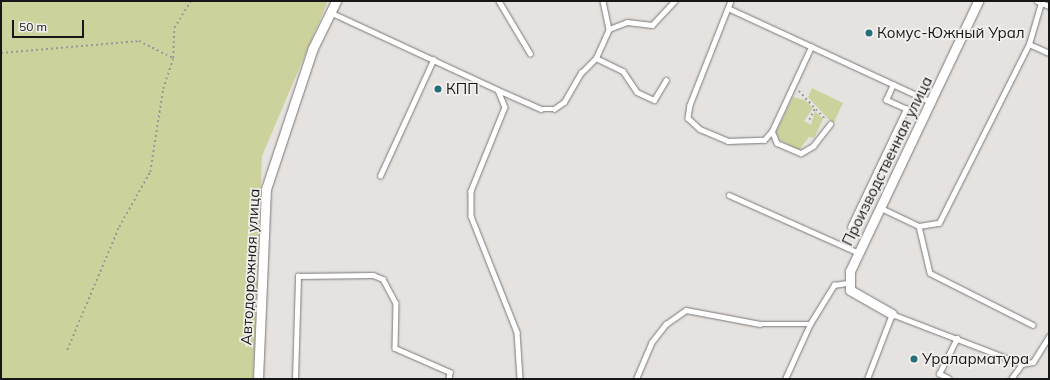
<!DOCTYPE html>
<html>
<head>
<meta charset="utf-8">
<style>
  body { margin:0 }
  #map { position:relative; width:1050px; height:380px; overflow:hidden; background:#e5e2e0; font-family:Mulish,sans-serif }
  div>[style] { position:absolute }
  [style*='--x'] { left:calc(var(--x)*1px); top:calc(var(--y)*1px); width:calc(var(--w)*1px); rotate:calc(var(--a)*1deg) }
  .green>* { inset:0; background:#cdd29c }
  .path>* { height:1.5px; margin-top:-0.75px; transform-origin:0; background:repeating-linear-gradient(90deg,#9b9998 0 2px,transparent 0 5px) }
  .roads { filter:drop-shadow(0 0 1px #7b7876) drop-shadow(0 0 1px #7b7876) }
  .lane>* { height:4.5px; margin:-2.25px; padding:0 2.25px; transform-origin:2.25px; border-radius:2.25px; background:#fff }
  .street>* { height:9px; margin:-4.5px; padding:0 4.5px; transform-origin:4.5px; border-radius:4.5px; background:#fff }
  .dots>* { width:11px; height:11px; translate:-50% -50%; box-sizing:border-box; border:2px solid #f2efed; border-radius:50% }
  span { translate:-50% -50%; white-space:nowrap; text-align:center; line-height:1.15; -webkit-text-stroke:3.5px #f2efed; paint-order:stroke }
  .poi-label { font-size:15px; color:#181717 }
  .left { translate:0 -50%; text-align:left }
  .street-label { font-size:15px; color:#181717 }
  .frame { position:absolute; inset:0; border:2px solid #181717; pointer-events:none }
  .scale { position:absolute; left:12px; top:20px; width:72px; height:18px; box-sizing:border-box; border:2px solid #181717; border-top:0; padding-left:5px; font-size:12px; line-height:14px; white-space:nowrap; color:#181717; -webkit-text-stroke:3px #f2efed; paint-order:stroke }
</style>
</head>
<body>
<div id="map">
  <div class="green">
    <div style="clip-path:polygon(1px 1px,328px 1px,262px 156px,253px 379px,1px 379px)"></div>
    <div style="clip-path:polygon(812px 88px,843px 103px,833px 124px,808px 97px)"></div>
    <div style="clip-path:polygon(793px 97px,805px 100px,813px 108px,804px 121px,811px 125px,815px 111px,823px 119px,814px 138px,809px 137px,799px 150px,780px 140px,776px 132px)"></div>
  </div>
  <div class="path">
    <div style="--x:1;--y:53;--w:139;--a:-5"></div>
    <div style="--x:139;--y:41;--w:38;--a:27"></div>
    <div style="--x:799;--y:91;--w:38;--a:47"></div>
    <div style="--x:809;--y:120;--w:13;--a:-63"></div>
    <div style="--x:67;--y:350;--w:134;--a:-67.1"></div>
    <div style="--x:119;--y:227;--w:63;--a:-60.6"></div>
    <div style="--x:150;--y:172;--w:84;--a:-81.1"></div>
    <div style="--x:163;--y:89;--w:33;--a:-72"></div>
    <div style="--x:173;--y:58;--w:30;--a:-88"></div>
    <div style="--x:174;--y:28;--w:32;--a:-58"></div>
  </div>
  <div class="roads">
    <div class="lane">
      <div style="--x:499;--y:1;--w:61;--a:59.2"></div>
      <div style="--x:603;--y:1;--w:29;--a:78"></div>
      <div style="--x:731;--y:1;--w:112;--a:111.5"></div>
      <div style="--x:690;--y:105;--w:13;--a:99"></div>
      <div style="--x:688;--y:118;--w:16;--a:43"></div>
      <div style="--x:700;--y:129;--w:30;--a:23"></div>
      <div style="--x:728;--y:141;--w:36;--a:-2"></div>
      <div style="--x:764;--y:140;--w:12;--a:-48"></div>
      <div style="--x:772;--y:131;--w:93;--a:-65.1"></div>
      <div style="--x:1037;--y:1;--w:13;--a:23"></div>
      <div style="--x:728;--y:8;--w:224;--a:24.8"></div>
      <div style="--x:330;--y:12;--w:185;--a:24.9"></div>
      <div style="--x:498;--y:90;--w:18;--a:68"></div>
      <div style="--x:505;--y:107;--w:91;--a:112"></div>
      <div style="--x:471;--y:191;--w:25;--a:90"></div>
      <div style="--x:471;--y:216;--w:125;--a:68.4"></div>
      <div style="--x:517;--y:332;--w:47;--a:86.3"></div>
      <div style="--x:1029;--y:44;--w:43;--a:-73.7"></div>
      <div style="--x:596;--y:58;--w:30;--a:26"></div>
      <div style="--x:623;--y:71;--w:25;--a:56"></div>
      <div style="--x:637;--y:92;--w:19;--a:25"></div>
      <div style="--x:654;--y:100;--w:23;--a:-59"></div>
      <div style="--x:498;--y:90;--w:47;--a:23.8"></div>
      <div style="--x:541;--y:109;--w:13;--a:0"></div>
      <div style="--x:554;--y:109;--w:12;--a:-35"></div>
      <div style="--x:564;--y:102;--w:34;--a:-60"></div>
      <div style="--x:581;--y:73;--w:21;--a:-45"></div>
      <div style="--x:596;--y:58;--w:32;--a:-66"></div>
      <div style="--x:609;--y:29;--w:19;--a:-21"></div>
      <div style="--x:627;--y:22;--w:25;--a:7"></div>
      <div style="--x:652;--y:25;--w:33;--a:-47"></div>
      <div style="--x:772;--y:131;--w:13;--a:67"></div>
      <div style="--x:777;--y:143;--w:26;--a:23"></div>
      <div style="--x:801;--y:153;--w:14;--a:-30"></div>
      <div style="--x:813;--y:146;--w:28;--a:-52"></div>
      <div style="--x:380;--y:176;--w:128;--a:-65.4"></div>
      <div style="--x:729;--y:195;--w:142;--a:24"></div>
      <div style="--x:881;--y:208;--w:42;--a:25.3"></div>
      <div style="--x:919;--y:226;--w:20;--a:-9"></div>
      <div style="--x:939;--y:223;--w:200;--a:-63.3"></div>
      <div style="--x:1029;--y:44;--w:22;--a:24"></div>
      <div style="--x:919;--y:226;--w:48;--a:76.8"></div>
      <div style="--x:930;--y:273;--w:115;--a:26.8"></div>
      <div style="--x:850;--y:227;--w:131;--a:-64.6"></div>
      <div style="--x:906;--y:109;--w:22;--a:-156"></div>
      <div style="--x:886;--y:100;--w:17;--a:-66"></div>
      <div style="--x:295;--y:379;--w:103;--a:-88.3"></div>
      <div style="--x:298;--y:276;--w:75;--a:-0.8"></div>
      <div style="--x:373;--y:275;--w:11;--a:22"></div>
      <div style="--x:383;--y:279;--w:27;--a:62"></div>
      <div style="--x:396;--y:303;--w:45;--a:91.3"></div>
      <div style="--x:395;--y:348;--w:60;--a:23.6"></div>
      <div style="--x:450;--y:372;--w:7;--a:98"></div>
      <div style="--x:636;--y:379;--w:39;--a:-67"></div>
      <div style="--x:651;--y:343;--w:24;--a:-52"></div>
      <div style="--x:666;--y:324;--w:24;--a:-35"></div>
      <div style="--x:686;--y:310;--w:75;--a:10.7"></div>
      <div style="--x:760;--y:324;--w:50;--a:0"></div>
      <div style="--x:810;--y:324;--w:46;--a:-58.4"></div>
      <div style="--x:834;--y:285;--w:13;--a:-9"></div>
      <div style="--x:785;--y:379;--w:60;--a:-65.6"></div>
      <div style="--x:867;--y:379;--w:70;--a:-69"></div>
      <div style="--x:892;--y:314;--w:139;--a:21"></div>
      <div style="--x:1022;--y:364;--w:11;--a:-10"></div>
      <div style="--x:1033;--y:362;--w:31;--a:-58"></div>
      <div style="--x:949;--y:379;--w:11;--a:-153"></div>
      <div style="--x:939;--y:374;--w:40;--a:-63.4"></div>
      <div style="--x:1011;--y:379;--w:19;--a:-54"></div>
    </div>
    <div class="street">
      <div style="--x:892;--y:314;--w:48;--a:-150.3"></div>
      <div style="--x:850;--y:290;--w:19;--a:-90"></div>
      <div style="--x:850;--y:271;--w:299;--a:-64.6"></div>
      <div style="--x:258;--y:379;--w:190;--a:-87.6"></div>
      <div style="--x:266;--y:189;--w:149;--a:-71.6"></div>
      <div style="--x:313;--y:48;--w:52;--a:-63.9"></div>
    </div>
  </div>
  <div class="dots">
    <div style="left:869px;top:33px;background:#266f78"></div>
    <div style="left:438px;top:89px;background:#266f78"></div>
    <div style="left:914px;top:359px;background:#266f78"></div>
  </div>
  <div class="poi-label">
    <span class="left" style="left:877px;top:33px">Комус-Южный Урал</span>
    <span class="left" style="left:446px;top:89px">КПП</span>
    <span class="left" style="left:922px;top:359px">Ураларматура</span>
  </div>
  <div class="street-label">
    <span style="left:887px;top:161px;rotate:-64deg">Производственная улица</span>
    <span style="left:250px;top:267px;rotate:-87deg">Автодорожная улица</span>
  </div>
  <div class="frame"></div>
  <div class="scale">50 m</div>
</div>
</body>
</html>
